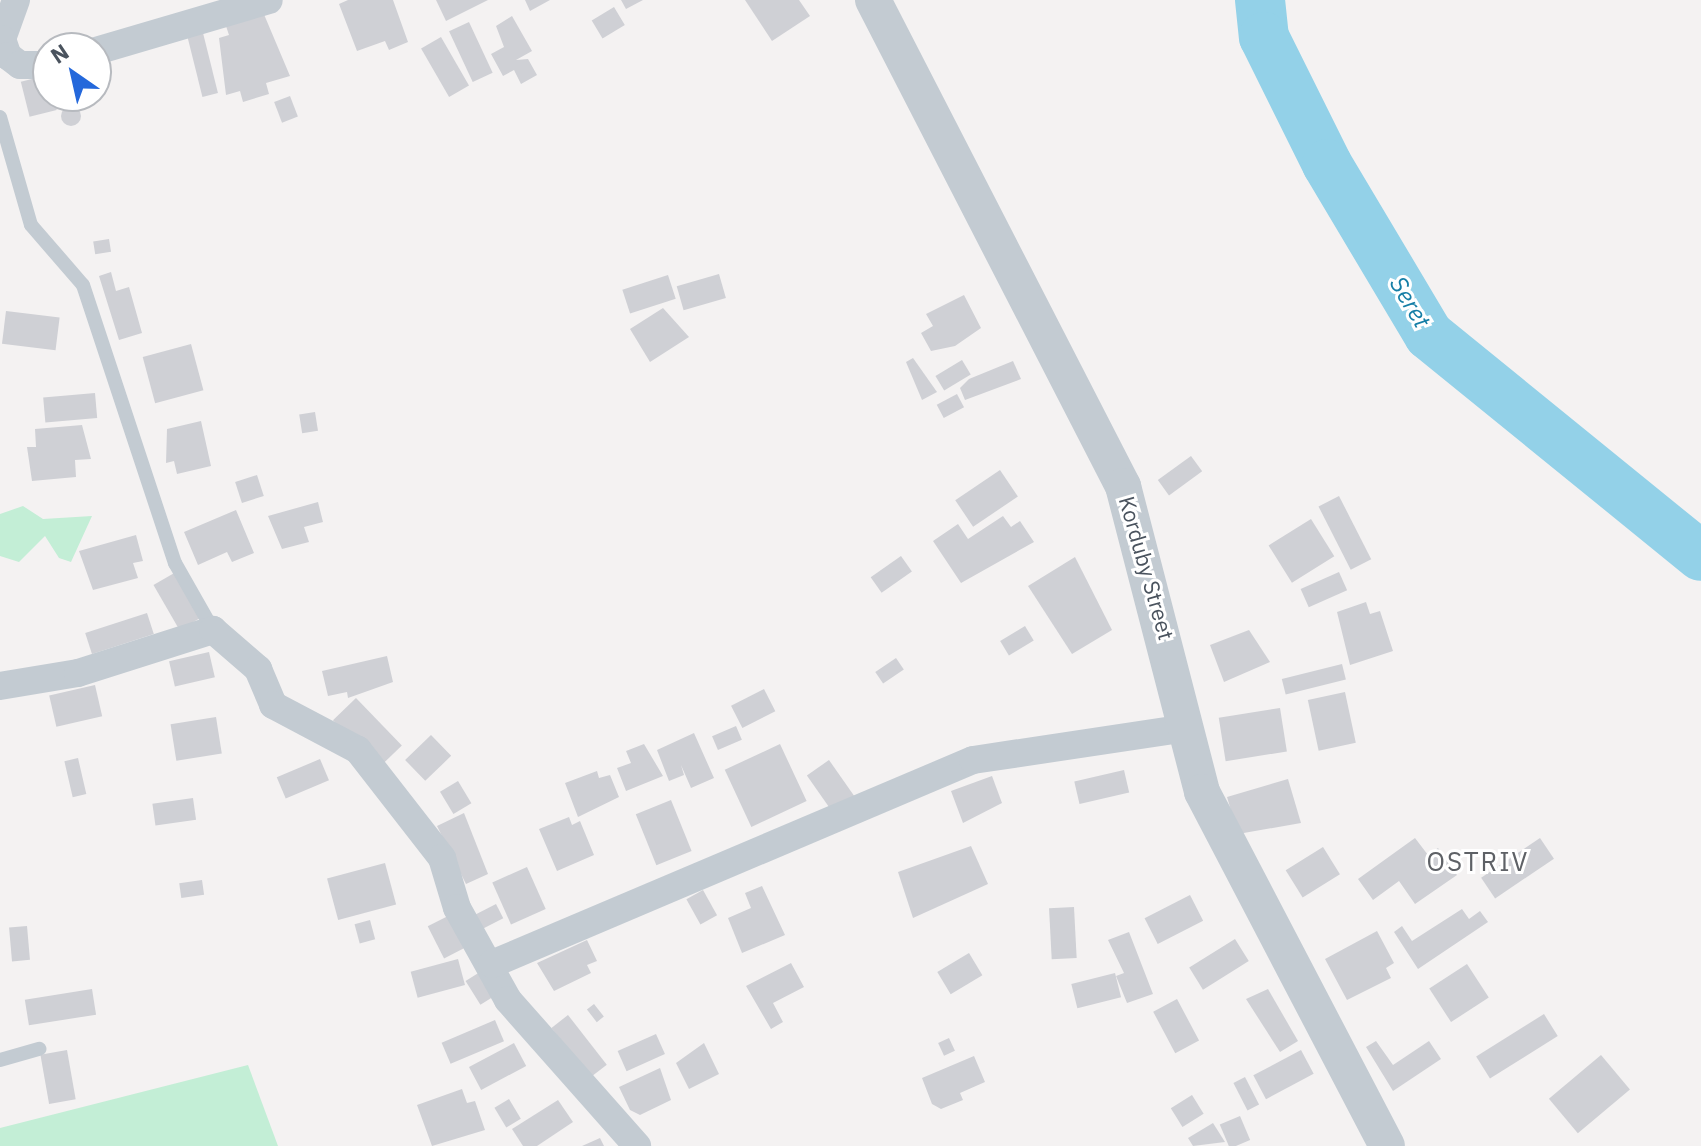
<!DOCTYPE html>
<html>
<head>
<meta charset="utf-8">
<style>
  body { margin:0 }
  #map { position:relative; width:1701px; height:1146px; overflow:hidden; background:#f4f2f2; font-family:"IBM Plex Sans",sans-serif }
  div>[style] { position:absolute }
  [style*='--x'] { left:calc(var(--x)*1px); top:calc(var(--y)*1px); width:calc(var(--w)*1px); rotate:calc(var(--a)*1deg) }
  .green>* { inset:0; background:#c3eed6 }
  .river>* { height:50px; margin:-25px; padding:0 25px; transform-origin:25px; border-radius:25px; background:#93d1e8 }
  .building>* { inset:0; background:#cfd0d5; transform-origin:0 0 }
  .round { border-radius:50% }
  .service>* { height:14px; margin:-7px; padding:0 7px; transform-origin:7px; border-radius:7px; background:#c3cbd2 }
  .minor>* { height:28px; margin:-14px; padding:0 14px; transform-origin:14px; border-radius:14px; background:#c3cbd2 }
  .tertiary>* { height:36px; margin:-18px; padding:0 18px; transform-origin:18px; border-radius:18px; background:#c3cbd2 }
  span { translate:-50% -50%; white-space:nowrap; text-align:center; line-height:1.15; -webkit-text-stroke:6px #fff; paint-order:stroke }
  .street-label { font-size:22px; color:#4a535e }
  .water-label { font-size:24px; color:#157ea6; font-style:italic }
  .quarter-label { font-size:26px; color:#5e6166; letter-spacing:2px }
  .north { position:absolute; left:32px; top:32px; width:80px; height:80px; box-sizing:border-box; background:#fff; border:2px solid #b7babf; border-radius:50%; rotate:326deg; font-size:22px; font-weight:700; line-height:32px; text-align:center; color:#4a535e }
  .north::after { content:''; display:block; margin:auto; width:28px; height:36px; background:#2468db; clip-path:polygon(50% 0,100% 100%,50% 72%,0 100%) }
</style>
</head>
<body>
<div id="map">
  <div class="green">
    <div style="clip-path:polygon(23px 506px,43px 519px,92px 516px,71px 562px,59px 558px,45px 536px,19px 562px,0 556px,0 514px)"></div>
    <div style="clip-path:polygon(248px 1065px,278px 1146px,0 1146px,0 1128px)"></div>
  </div>
  <div class="river">
    <div style="--x:1260;--y:0;--w:37;--a:84"></div>
    <div style="--x:1264;--y:37;--w:142;--a:63.6"></div>
    <div style="--x:1327;--y:164;--w:199;--a:59.2"></div>
    <div style="--x:1429;--y:335;--w:350;--a:39.1"></div>
  </div>
  <div class="building">
    <div style="clip-path:polygon(348px 0,393px 0,408px 42px,389px 50px,385px 41px,357px 51px,339px 4px)"></div>
    <div style="clip-path:polygon(436px 0,488px 0,446px 21px)"></div>
    <div style="clip-path:polygon(525px 0,550px 0,530px 11px)"></div>
    <div style="clip-path:polygon(621px 0,643px 0,626px 9px)"></div>
    <div style="clip-path:polygon(745px 0,799px 0,810px 16px,772px 41px)"></div>
    <div style="left:614px;top:7px;width:21px;height:26px;rotate:59deg"></div>
    <div style="clip-path:polygon(263px 12px,290px 76px,266px 83px,269px 94px,243px 102px,240px 91px,226px 95px,219px 38px,229px 35px,225px 23px)"></div>
    <div style="clip-path:polygon(512px 16px,532px 51px,516px 60px,528px 59px,537px 75px,521px 84px,514px 70px,503px 76px,491px 54px,504px 47px,496px 26px)"></div>
    <div style="left:469px;top:22px;width:56px;height:22px;rotate:65deg"></div>
    <div style="left:202px;top:29px;width:66px;height:16px;rotate:76deg"></div>
    <div style="left:441px;top:37px;width:56px;height:23px;rotate:60deg"></div>
    <div style="left:48px;top:75px;width:36px;height:28px;rotate:76deg"></div>
    <div style="left:290px;top:96px;width:22px;height:17px;rotate:69deg"></div>
    <div class="round" style="left:61px;top:106px;width:20px;height:20px"></div>
    <div style="left:109px;top:239px;width:13px;height:16px;rotate:81deg"></div>
    <div style="clip-path:polygon(111px 272px,116px 291px,129px 287px,142px 333px,119px 340px,99px 276px)"></div>
    <div style="left:719px;top:274px;width:25px;height:44px;rotate:74deg"></div>
    <div style="left:668px;top:275px;width:25px;height:48px;rotate:72deg"></div>
    <div style="clip-path:polygon(964px 295px,981px 328px,955px 346px,931px 351px,921px 333px,933px 326px,926px 314px)"></div>
    <div style="clip-path:polygon(663px 308px,689px 337px,650px 362px,630px 329px)"></div>
    <div style="left:6px;top:311px;width:54px;height:33px;rotate:7deg"></div>
    <div style="left:191px;top:344px;width:48px;height:50px;rotate:75deg"></div>
    <div style="clip-path:polygon(913px 358px,937px 392px,922px 400px,906px 362px)"></div>
    <div style="left:962px;top:360px;width:17px;height:31px;rotate:59deg"></div>
    <div style="clip-path:polygon(1013px 361px,1021px 379px,965px 400px,960px 388px,969px 379px)"></div>
    <div style="left:95px;top:393px;width:25px;height:52px;rotate:85deg"></div>
    <div style="left:957px;top:394px;width:15px;height:23px;rotate:62deg"></div>
    <div style="left:315px;top:412px;width:19px;height:16px;rotate:81deg"></div>
    <div style="clip-path:polygon(201px 421px,211px 466px,177px 474px,174px 461px,166px 463px,167px 429px)"></div>
    <div style="clip-path:polygon(82px 425px,91px 459px,75px 460px,76px 477px,32px 481px,27px 447px,36px 447px,35px 429px)"></div>
    <div style="left:1191px;top:456px;width:19px;height:41px;rotate:54deg"></div>
    <div style="left:1000px;top:470px;width:32px;height:54px;rotate:56deg"></div>
    <div style="left:257px;top:475px;width:22px;height:23px;rotate:72deg"></div>
    <div style="left:1339px;top:496px;width:71px;height:23px;rotate:63deg"></div>
    <div style="clip-path:polygon(318px 502px,323px 522px,304px 527px,309px 542px,282px 549px,268px 516px)"></div>
    <div style="clip-path:polygon(236px 510px,254px 553px,232px 562px,227px 552px,198px 565px,184px 532px)"></div>
    <div style="clip-path:polygon(1003px 516px,1011px 527px,1020px 521px,1034px 542px,961px 583px,933px 541px,958px 524px,968px 539px)"></div>
    <div style="left:1311px;top:519px;width:44px;height:50px;rotate:58deg"></div>
    <div style="clip-path:polygon(136px 535px,143px 561px,133px 563px,138px 578px,93px 590px,79px 551px)"></div>
    <div style="left:901px;top:556px;width:19px;height:37px;rotate:55deg"></div>
    <div style="clip-path:polygon(1075px 557px,1112px 630px,1072px 654px,1028px 586px)"></div>
    <div style="left:176px;top:572px;width:52px;height:26px;rotate:60deg"></div>
    <div style="left:1339px;top:572px;width:20px;height:42px;rotate:66deg"></div>
    <div style="clip-path:polygon(1366px 602px,1370px 614px,1380px 611px,1393px 651px,1350px 665px,1337px 612px)"></div>
    <div style="left:147px;top:613px;width:22px;height:65px;rotate:72deg"></div>
    <div style="left:1025px;top:626px;width:17px;height:29px;rotate:59deg"></div>
    <div style="clip-path:polygon(1249px 630px,1270px 662px,1224px 682px,1210px 645px)"></div>
    <div style="left:209px;top:652px;width:26px;height:41px;rotate:77deg"></div>
    <div style="clip-path:polygon(387px 656px,393px 682px,348px 698px,347px 692px,328px 696px,322px 671px)"></div>
    <div style="left:896px;top:658px;width:14px;height:25px;rotate:56deg"></div>
    <div style="left:1342px;top:664px;width:16px;height:62px;rotate:76deg"></div>
    <div style="left:95px;top:685px;width:32px;height:47px;rotate:77deg"></div>
    <div style="left:764px;top:689px;width:25px;height:37px;rotate:63deg"></div>
    <div style="left:1345px;top:692px;width:52px;height:38px;rotate:78deg"></div>
    <div style="left:356px;top:698px;width:66px;height:32px;rotate:46deg"></div>
    <div style="left:1280px;top:708px;width:44px;height:62px;rotate:81deg"></div>
    <div style="left:216px;top:717px;width:37px;height:46px;rotate:81deg"></div>
    <div style="left:736px;top:726px;width:15px;height:26px;rotate:67deg"></div>
    <div style="clip-path:polygon(694px 733px,714px 778px,691px 788px,681px 765px,684px 775px,669px 781px,657px 750px)"></div>
    <div style="left:431px;top:735px;width:29px;height:36px;rotate:46deg"></div>
    <div style="clip-path:polygon(644px 744px,663px 776px,626px 791px,617px 768px,631px 763px,626px 751px)"></div>
    <div style="left:780px;top:744px;width:63px;height:61px;rotate:65deg"></div>
    <div style="left:78px;top:758px;width:37px;height:14px;rotate:77deg"></div>
    <div style="left:320px;top:759px;width:23px;height:47px;rotate:67deg"></div>
    <div style="left:829px;top:760px;width:51px;height:27px;rotate:55deg"></div>
    <div style="left:1124px;top:770px;width:23px;height:51px;rotate:77deg"></div>
    <div style="clip-path:polygon(597px 771px,599px 778px,610px 775px,619px 797px,578px 817px,565px 783px)"></div>
    <div style="clip-path:polygon(992px 776px,1002px 803px,963px 823px,951px 791px)"></div>
    <div style="clip-path:polygon(1288px 779px,1301px 823px,1238px 834px,1227px 797px)"></div>
    <div style="left:458px;top:781px;width:26px;height:21px;rotate:59deg"></div>
    <div style="left:193px;top:798px;width:22px;height:41px;rotate:82deg"></div>
    <div style="left:671px;top:800px;width:55px;height:38px;rotate:68deg"></div>
    <div style="clip-path:polygon(464px 813px,488px 874px,466px 884px,437px 826px)"></div>
    <div style="clip-path:polygon(569px 817px,572px 825px,580px 821px,594px 855px,557px 871px,539px 829px)"></div>
    <div style="clip-path:polygon(1415px 838px,1428px 855px,1438px 848px,1457px 875px,1415px 904px,1399px 881px,1373px 900px,1358px 879px)"></div>
    <div style="left:1540px;top:838px;width:25px;height:71px;rotate:56deg"></div>
    <div style="clip-path:polygon(971px 846px,988px 884px,913px 918px,898px 872px)"></div>
    <div style="left:1323px;top:847px;width:32px;height:44px;rotate:58deg"></div>
    <div style="left:385px;top:863px;width:43px;height:60px;rotate:75deg"></div>
    <div style="left:527px;top:867px;width:46px;height:38px;rotate:66deg"></div>
    <div style="left:202px;top:880px;width:15px;height:23px;rotate:82deg"></div>
    <div style="clip-path:polygon(762px 886px,785px 935px,742px 953px,728px 918px,751px 908px,745px 893px)"></div>
    <div style="left:703px;top:890px;width:29px;height:19px;rotate:61deg"></div>
    <div style="left:1190px;top:895px;width:29px;height:51px;rotate:63deg"></div>
    <div style="left:496px;top:904px;width:16px;height:23px;rotate:63deg"></div>
    <div style="left:1074px;top:907px;width:51px;height:25px;rotate:87deg"></div>
    <div style="clip-path:polygon(1462px 909px,1469px 919px,1480px 911px,1488px 922px,1418px 969px,1394px 932px,1402px 926px,1412px 941px)"></div>
    <div style="left:450px;top:915px;width:36px;height:25px;rotate:63deg"></div>
    <div style="left:370px;top:920px;width:20px;height:16px;rotate:75deg"></div>
    <div style="left:27px;top:926px;width:34px;height:18px;rotate:85deg"></div>
    <div style="clip-path:polygon(1377px 931px,1394px 963px,1386px 968px,1391px 978px,1347px 1000px,1325px 959px)"></div>
    <div style="clip-path:polygon(1129px 932px,1153px 994px,1127px 1003px,1116px 976px,1124px 973px,1108px 940px)"></div>
    <div style="left:1235px;top:939px;width:26px;height:54px;rotate:58deg"></div>
    <div style="clip-path:polygon(587px 940px,597px 961px,587px 965px,591px 973px,554px 991px,537px 963px)"></div>
    <div style="left:969px;top:953px;width:26px;height:37px;rotate:59deg"></div>
    <div style="left:458px;top:959px;width:27px;height:49px;rotate:75deg"></div>
    <div style="clip-path:polygon(791px 963px,804px 987px,773px 1003px,783px 1022px,771px 1029px,746px 986px)"></div>
    <div style="left:1467px;top:964px;width:40px;height:45px;rotate:57deg"></div>
    <div style="left:480px;top:972px;width:28px;height:17px;rotate:58deg"></div>
    <div style="left:1115px;top:973px;width:25px;height:45px;rotate:76deg"></div>
    <div style="left:92px;top:989px;width:26px;height:68px;rotate:81deg"></div>
    <div style="clip-path:polygon(1268px 989px,1298px 1041px,1280px 1052px,1246px 999px)"></div>
    <div style="left:1177px;top:999px;width:47px;height:27px;rotate:62deg"></div>
    <div style="left:594px;top:1004px;width:16px;height:9px;rotate:52deg"></div>
    <div style="left:1544px;top:1014px;width:26px;height:80px;rotate:58deg"></div>
    <div style="left:568px;top:1015px;width:63px;height:21px;rotate:52deg"></div>
    <div style="left:495px;top:1020px;width:23px;height:58px;rotate:67deg"></div>
    <div style="left:656px;top:1034px;width:22px;height:42px;rotate:66deg"></div>
    <div style="left:949px;top:1038px;width:14px;height:12px;rotate:65deg"></div>
    <div style="clip-path:polygon(1376px 1041px,1393px 1065px,1429px 1041px,1441px 1059px,1393px 1091px,1366px 1047px)"></div>
    <div style="left:514px;top:1043px;width:26px;height:51px;rotate:62deg"></div>
    <div style="clip-path:polygon(704px 1043px,719px 1074px,689px 1089px,676px 1063px)"></div>
    <div style="left:67px;top:1050px;width:50px;height:27px;rotate:80deg"></div>
    <div style="left:1301px;top:1050px;width:27px;height:54px;rotate:62deg"></div>
    <div style="left:1601px;top:1055px;width:45px;height:68px;rotate:50deg"></div>
    <div style="clip-path:polygon(974px 1056px,985px 1082px,960px 1093px,963px 1100px,941px 1109px,932px 1104px,922px 1078px)"></div>
    <div style="clip-path:polygon(660px 1068px,671px 1100px,640px 1115px,630px 1110px,619px 1087px)"></div>
    <div style="left:1245px;top:1077px;width:31px;height:13px;rotate:63deg"></div>
    <div style="clip-path:polygon(462px 1089px,467px 1103px,475px 1101px,485px 1130px,432px 1146px,417px 1105px)"></div>
    <div style="left:1192px;top:1095px;width:22px;height:25px;rotate:58deg"></div>
    <div style="left:509px;top:1099px;width:23px;height:17px;rotate:59deg"></div>
    <div style="clip-path:polygon(558px 1100px,573px 1122px,537px 1146px,523px 1146px,512px 1129px)"></div>
    <div style="left:1240px;top:1116px;width:26px;height:22px;rotate:67deg"></div>
    <div style="clip-path:polygon(1213px 1123px,1225px 1142px,1193px 1146px,1188px 1138px)"></div>
    <div style="clip-path:polygon(600px 1138px,604px 1146px,582px 1146px)"></div>
  </div>
  <div class="service">
    <div style="--x:0;--y:117;--w:112;--a:74"></div>
    <div style="--x:31;--y:225;--w:79;--a:49.1"></div>
    <div style="--x:83;--y:285;--w:293;--a:71.7"></div>
    <div style="--x:175;--y:563;--w:77;--a:60.4"></div>
    <div style="--x:0;--y:1060;--w:41;--a:-15.8"></div>
  </div>
  <div class="minor">
    <div style="--x:16;--y:0;--w:41;--a:109.7"></div>
    <div style="--x:2;--y:39;--w:18;--a:71"></div>
    <div style="--x:8;--y:56;--w:15;--a:37"></div>
    <div style="--x:20;--y:65;--w:28;--a:0"></div>
    <div style="--x:96;--y:51;--w:180;--a:-16.4"></div>
    <div style="--x:0;--y:686;--w:79;--a:-9.5"></div>
    <div style="--x:78;--y:673;--w:142;--a:-17.7"></div>
    <div style="--x:213;--y:630;--w:60;--a:40.9"></div>
    <div style="--x:258;--y:669;--w:39;--a:67"></div>
    <div style="--x:273;--y:705;--w:96;--a:27.9"></div>
    <div style="--x:358;--y:750;--w:137;--a:52.1"></div>
    <div style="--x:442;--y:858;--w:52;--a:73.3"></div>
    <div style="--x:457;--y:908;--w:105;--a:61"></div>
    <div style="--x:508;--y:1000;--w:195;--a:48.5"></div>
    <div style="--x:492;--y:964;--w:522;--a:-22.98"></div>
    <div style="--x:973;--y:760;--w:210;--a:-8.5"></div>
  </div>
  <div class="tertiary">
    <div style="--x:873;--y:0;--w:547;--a:62.78"></div>
    <div style="--x:1123;--y:486;--w:316;--a:75.5"></div>
    <div style="--x:1202;--y:792;--w:399;--a:62.4"></div>
  </div>
  <div class="street-label">
    <span style="left:1147px;top:568px;rotate:74deg">Korduby Street</span>
  </div>
  <div class="water-label">
    <span style="left:1410px;top:302px;rotate:59deg">Seret</span>
  </div>
  <div class="quarter-label">
    <span style="left:1478px;top:862px">OSTRIV</span>
  </div>
  <div class="north">N</div>
</div>
</body>
</html>
